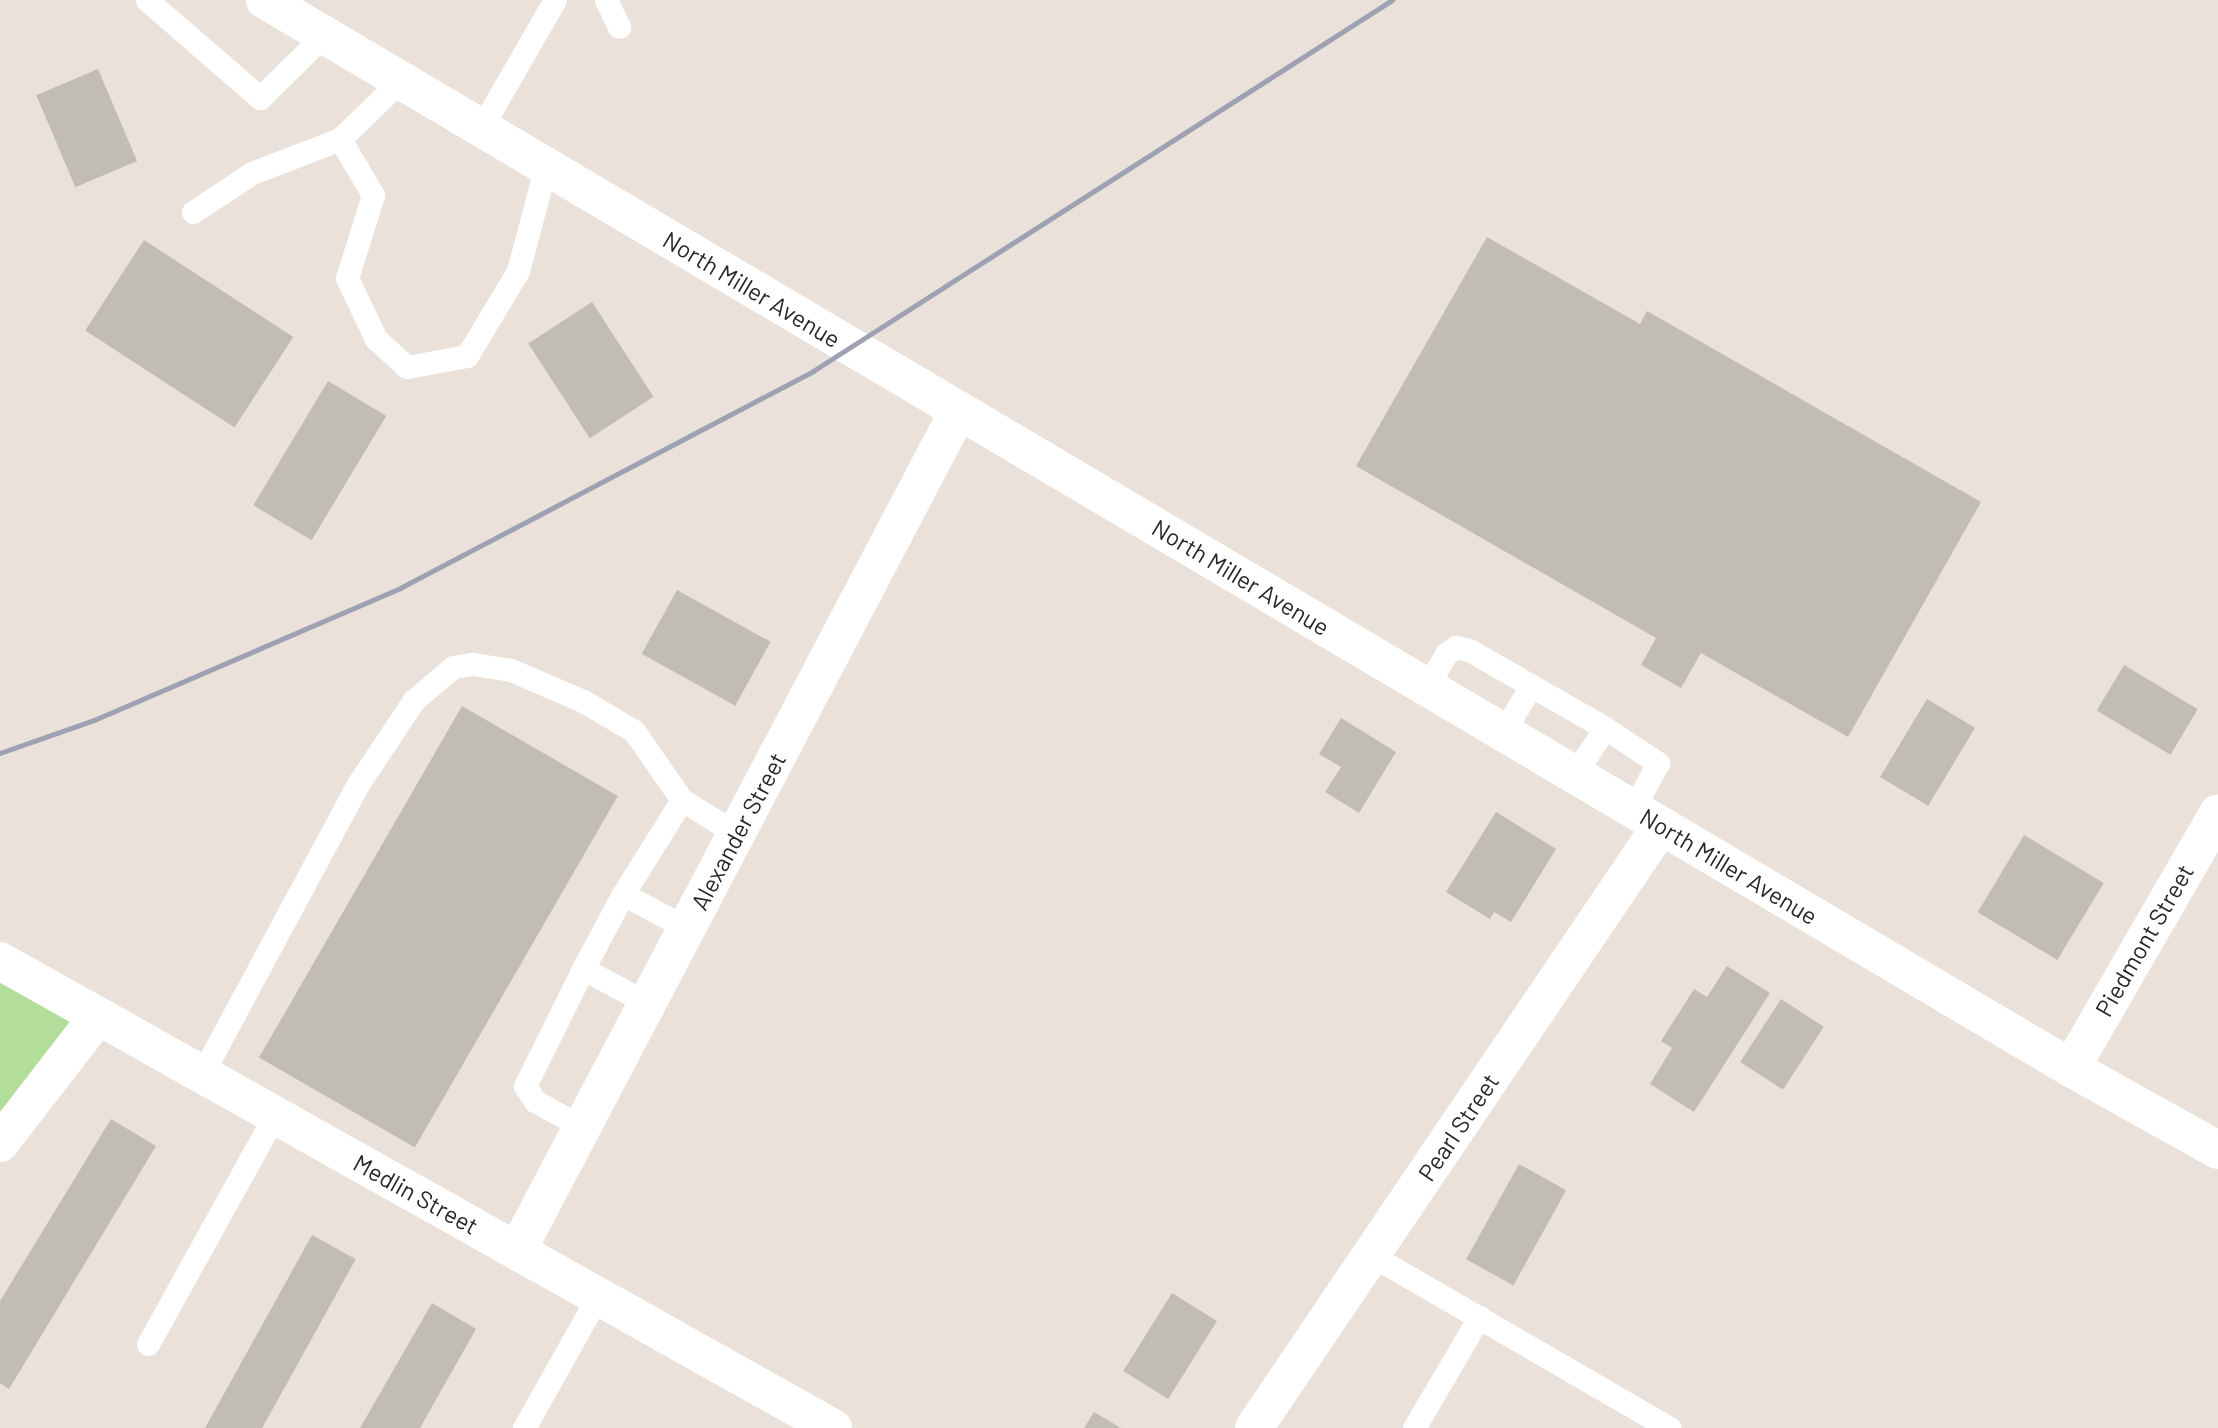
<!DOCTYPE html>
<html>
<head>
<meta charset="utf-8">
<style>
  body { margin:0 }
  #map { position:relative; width:2218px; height:1428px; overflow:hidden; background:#eae2da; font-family:Barlow,sans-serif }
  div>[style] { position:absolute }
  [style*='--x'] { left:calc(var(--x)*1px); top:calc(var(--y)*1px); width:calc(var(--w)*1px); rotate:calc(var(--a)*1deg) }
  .green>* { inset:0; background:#b2de99 }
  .building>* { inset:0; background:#c2bcb7; transform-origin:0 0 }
  .lane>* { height:23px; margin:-11.5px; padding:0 11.5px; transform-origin:11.5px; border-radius:11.5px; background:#fff }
  .street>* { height:38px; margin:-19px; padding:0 19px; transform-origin:19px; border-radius:19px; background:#fff }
  .rail>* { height:5px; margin:-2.5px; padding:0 2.5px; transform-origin:2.5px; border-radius:2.5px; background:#9da1b1 }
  span { translate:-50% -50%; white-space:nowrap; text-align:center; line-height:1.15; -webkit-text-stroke:5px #fff; paint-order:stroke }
  .street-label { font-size:24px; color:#282828 }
</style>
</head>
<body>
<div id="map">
  <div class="green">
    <div style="clip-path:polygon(0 961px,98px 1016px,0 1143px)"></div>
  </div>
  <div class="building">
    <div style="left:98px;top:69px;width:100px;height:67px;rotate:67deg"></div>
    <div style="clip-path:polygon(1487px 237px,1640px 324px,1647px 311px,1981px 502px,1848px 737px,1701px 653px,1681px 688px,1641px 665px,1656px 638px,1356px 466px)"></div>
    <div style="left:144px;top:240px;width:178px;height:108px;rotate:33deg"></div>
    <div style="left:592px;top:302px;width:113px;height:76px;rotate:57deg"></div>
    <div style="left:328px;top:381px;width:68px;height:145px;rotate:31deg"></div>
    <div style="left:677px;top:590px;width:107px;height:73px;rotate:29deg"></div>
    <div style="left:2124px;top:665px;width:86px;height:53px;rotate:31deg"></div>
    <div style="left:1927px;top:699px;width:56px;height:91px;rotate:31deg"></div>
    <div style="left:462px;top:706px;width:180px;height:406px;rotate:30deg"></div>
    <div style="clip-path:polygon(1341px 718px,1396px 752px,1359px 813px,1325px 792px,1341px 767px,1319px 754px)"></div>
    <div style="clip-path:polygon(1496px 812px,1556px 849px,1511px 922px,1494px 912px,1490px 919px,1446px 892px)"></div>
    <div style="left:2024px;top:835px;width:93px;height:90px;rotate:31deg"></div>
    <div style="clip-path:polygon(1727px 966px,1770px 993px,1694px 1112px,1650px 1084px,1672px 1048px,1661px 1041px,1694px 989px,1707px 997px)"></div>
    <div style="left:1781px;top:999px;width:51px;height:75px;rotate:33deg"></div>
    <div style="clip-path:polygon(111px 1119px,156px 1146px,9px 1389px,0 1383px,0 1301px)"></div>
    <div style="left:1519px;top:1164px;width:54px;height:109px;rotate:29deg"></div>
    <div style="left:312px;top:1235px;width:50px;height:221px;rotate:29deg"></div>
    <div style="left:1172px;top:1293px;width:53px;height:92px;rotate:32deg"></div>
    <div style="clip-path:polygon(432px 1303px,476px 1329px,420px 1428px,360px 1428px)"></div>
    <div style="clip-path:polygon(1094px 1412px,1121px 1428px,1084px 1428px)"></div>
  </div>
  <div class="lane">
    <div style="--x:147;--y:0;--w:150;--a:40.9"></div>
    <div style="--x:260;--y:98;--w:90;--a:-44.5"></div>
    <div style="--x:606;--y:0;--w:30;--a:64"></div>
    <div style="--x:481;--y:128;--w:148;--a:-60"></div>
    <div style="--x:340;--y:139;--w:65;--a:59.5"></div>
    <div style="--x:373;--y:195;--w:87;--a:107.4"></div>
    <div style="--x:347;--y:278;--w:68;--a:64.6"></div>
    <div style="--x:376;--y:339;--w:42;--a:42.1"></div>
    <div style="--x:407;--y:367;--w:61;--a:-10.4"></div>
    <div style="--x:467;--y:356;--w:99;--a:-59"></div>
    <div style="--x:518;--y:271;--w:109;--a:-75.1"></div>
    <div style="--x:193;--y:212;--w:71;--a:-33.5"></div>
    <div style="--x:252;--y:173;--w:94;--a:-21.1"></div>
    <div style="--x:340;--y:139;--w:85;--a:-44"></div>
    <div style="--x:1427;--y:687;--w:39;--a:-60"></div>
    <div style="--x:1447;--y:653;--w:11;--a:-34"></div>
    <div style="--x:1456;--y:647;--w:13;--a:13"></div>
    <div style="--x:1469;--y:650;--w:157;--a:29.8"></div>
    <div style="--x:1605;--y:728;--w:64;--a:33.4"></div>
    <div style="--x:1658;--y:763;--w:52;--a:118.5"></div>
    <div style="--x:1503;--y:732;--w:54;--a:-58.7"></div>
    <div style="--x:1574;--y:775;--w:56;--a:-56.6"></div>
    <div style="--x:623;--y:894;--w:111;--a:-57.9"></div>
    <div style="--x:583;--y:969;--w:73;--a:27.6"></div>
    <div style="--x:202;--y:1074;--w:329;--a:-61.7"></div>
    <div style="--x:358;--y:784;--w:101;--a:-56.3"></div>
    <div style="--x:414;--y:700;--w:51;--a:-40.2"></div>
    <div style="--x:453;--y:667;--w:20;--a:-9"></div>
    <div style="--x:473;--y:664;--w:38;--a:9"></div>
    <div style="--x:511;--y:670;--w:78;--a:23.3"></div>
    <div style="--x:583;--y:701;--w:59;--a:30.5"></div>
    <div style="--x:634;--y:731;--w:84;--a:55.2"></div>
    <div style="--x:682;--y:800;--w:65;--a:31.7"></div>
    <div style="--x:582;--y:1127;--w:54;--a:-151"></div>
    <div style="--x:535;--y:1101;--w:18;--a:-124"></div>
    <div style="--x:525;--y:1086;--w:131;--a:-63.6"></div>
    <div style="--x:583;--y:969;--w:85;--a:-61.9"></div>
    <div style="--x:623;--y:894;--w:72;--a:28"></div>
    <div style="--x:1371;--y:1255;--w:345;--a:30.1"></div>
    <div style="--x:148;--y:1344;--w:262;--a:-61"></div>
    <div style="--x:524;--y:1428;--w:151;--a:-60.7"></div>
    <div style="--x:1414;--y:1428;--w:129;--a:-59.6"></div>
  </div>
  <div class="street">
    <div style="--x:265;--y:0;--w:2098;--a:30.6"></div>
    <div style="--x:2071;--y:1068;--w:168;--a:29.2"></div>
    <div style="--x:0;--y:961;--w:955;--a:29.28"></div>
    <div style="--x:2071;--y:1068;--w:294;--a:-60"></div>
    <div style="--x:0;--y:1143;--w:160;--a:-52.3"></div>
    <div style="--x:517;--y:1251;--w:950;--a:-62.28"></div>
    <div style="--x:1254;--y:1428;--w:727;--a:-55.94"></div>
  </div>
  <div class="rail">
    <div style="--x:0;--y:753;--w:100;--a:-19.3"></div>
    <div style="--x:94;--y:720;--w:333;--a:-23.3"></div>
    <div style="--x:400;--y:588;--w:467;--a:-27.7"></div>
    <div style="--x:813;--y:371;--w:688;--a:-32.65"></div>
  </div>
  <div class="street-label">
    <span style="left:752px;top:289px;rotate:31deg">North Miller Avenue</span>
    <span style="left:1241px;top:577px;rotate:31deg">North Miller Avenue</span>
    <span style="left:738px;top:831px;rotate:-62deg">Alexander Street</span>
    <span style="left:1729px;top:866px;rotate:31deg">North Miller Avenue</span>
    <span style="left:2144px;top:940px;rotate:-60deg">Piedmont Street</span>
    <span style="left:1458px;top:1127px;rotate:-56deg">Pearl Street</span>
    <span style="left:416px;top:1194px;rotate:29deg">Medlin Street</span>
  </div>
</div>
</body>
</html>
